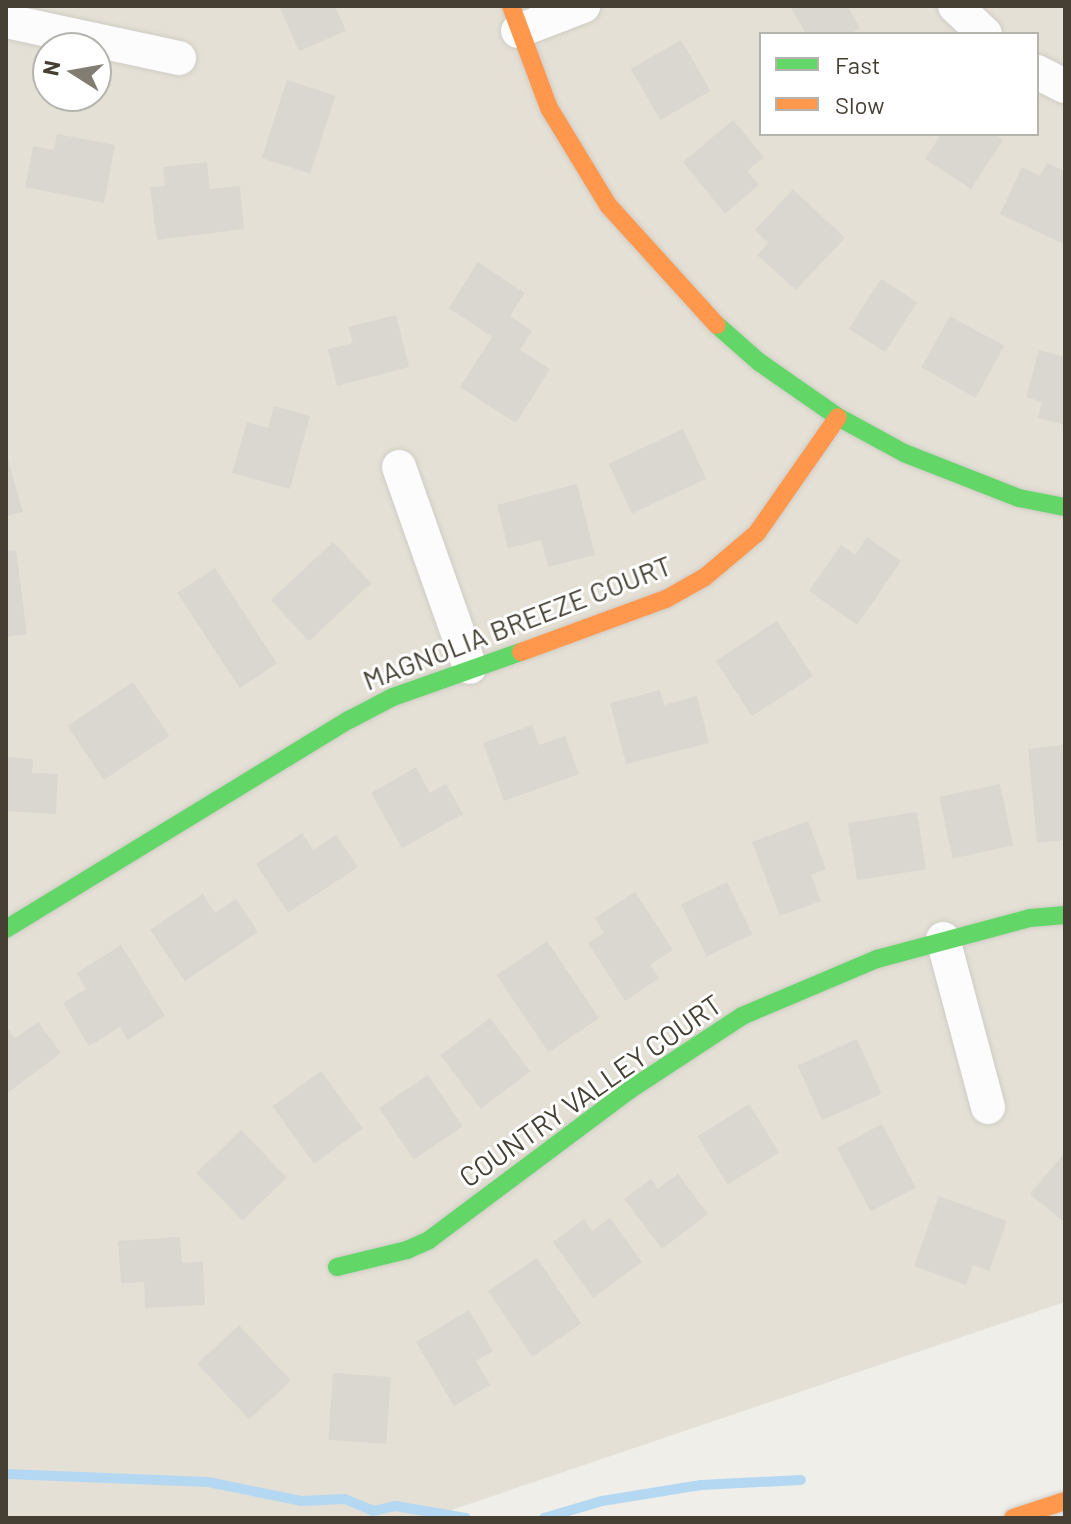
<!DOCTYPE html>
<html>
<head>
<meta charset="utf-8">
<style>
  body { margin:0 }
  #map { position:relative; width:1071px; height:1524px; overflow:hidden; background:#f0eee8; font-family:Barlow,sans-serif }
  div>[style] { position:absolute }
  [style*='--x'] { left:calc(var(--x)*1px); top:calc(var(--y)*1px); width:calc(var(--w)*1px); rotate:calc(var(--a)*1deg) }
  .residential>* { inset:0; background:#e5e0d5 }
  .stream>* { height:10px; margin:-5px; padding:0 5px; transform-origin:5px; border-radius:5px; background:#b4d8f2 }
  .building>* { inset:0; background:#dad7d0; transform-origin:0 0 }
  .roads { filter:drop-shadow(0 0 2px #ceccc5) drop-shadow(0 0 2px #ceccc5) }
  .street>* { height:34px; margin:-17px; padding:0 17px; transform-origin:17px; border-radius:17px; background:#fdfcfc }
  .fast>* { height:18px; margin:-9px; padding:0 9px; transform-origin:9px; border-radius:9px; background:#63d668 }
  .slow>* { height:18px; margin:-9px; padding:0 9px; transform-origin:9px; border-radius:9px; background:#ff974d }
  span { translate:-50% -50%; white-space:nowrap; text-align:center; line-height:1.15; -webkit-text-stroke:6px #fff; paint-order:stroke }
  .street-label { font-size:28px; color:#464034 }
  .frame { position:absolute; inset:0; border:8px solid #464034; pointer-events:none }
  .legend { position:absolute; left:759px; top:32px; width:280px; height:104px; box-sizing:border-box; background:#fff; border:2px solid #b5b3ae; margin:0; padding:10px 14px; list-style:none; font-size:24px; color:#464034 }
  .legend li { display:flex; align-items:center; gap:16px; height:40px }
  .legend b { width:40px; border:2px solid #b5b3ae }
  .north { position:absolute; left:32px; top:32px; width:80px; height:80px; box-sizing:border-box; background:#fff; border:2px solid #b5b3ae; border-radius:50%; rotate:281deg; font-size:22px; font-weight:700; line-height:32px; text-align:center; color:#464034 }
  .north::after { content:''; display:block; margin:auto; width:28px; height:36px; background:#827d73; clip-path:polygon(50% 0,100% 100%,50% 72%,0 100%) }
</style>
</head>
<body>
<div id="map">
  <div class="residential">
    <div style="clip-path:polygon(evenodd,6px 6px,1065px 6px,1065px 1302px,428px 1518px,6px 1518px,6px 6px,761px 34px,1037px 34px,1037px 134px,761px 134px,761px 34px,6px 6px,48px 48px,96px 48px,96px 96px,48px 96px,48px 48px)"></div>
  </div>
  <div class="stream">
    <div style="--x:6;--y:1474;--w:202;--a:2.3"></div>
    <div style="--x:208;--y:1482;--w:95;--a:11.5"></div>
    <div style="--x:301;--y:1501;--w:44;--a:-2.6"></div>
    <div style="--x:345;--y:1499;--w:30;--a:23"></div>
    <div style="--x:373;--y:1511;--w:23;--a:-13"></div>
    <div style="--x:395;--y:1506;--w:72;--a:9.6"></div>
    <div style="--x:544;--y:1518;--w:60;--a:-16.3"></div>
    <div style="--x:602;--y:1501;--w:100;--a:-9.2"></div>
    <div style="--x:701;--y:1485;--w:100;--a:-2.9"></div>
  </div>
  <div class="building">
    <div style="clip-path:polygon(279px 6px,335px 6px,346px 31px,299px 51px)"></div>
    <div style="clip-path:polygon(790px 6px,847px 6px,860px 28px,850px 34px,806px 34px)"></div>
    <div style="left:681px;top:40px;width:59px;height:58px;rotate:60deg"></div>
    <div style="left:287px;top:80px;width:51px;height:82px;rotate:18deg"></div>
    <div style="clip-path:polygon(733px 120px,764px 157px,747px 171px,759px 185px,725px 214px,683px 162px)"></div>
    <div style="clip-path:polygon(57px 134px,115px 145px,104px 203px,25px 187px,33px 146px,54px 150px)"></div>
    <div style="clip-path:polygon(941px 134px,995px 134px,1003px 140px,971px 189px,925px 159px)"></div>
    <div style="clip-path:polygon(207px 162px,210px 189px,240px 186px,244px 229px,157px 240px,150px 187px,165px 186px,163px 167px)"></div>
    <div style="clip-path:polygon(1047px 163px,1065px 171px,1064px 244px,1000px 214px,1022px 167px,1040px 176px)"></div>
    <div style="clip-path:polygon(793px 189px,845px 238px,796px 290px,757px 255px,768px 243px,755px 230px)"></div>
    <div style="clip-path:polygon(478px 262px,525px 293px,510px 316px,532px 331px,520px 350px,550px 369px,516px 423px,460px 387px,492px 337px,449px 308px)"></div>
    <div style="left:881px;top:279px;width:43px;height:59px;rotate:33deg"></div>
    <div style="clip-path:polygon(396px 315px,409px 367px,337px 386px,328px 349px,353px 343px,348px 327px)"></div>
    <div style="left:950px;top:316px;width:62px;height:59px;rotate:29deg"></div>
    <div style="clip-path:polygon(1039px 350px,1065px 357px,1065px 425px,1038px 418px,1042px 402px,1026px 397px)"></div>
    <div style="clip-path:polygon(274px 406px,310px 416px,290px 489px,232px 473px,247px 422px,268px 428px)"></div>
    <div style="left:683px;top:429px;width:55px;height:82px;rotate:65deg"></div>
    <div style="clip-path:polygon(6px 452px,23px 512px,6px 516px)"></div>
    <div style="clip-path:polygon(577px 484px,595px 555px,548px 567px,541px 540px,508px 548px,497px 505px)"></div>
    <div style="clip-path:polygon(867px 537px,901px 561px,857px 625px,809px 591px,841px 545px,855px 555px)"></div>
    <div style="left:333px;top:542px;width:56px;height:85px;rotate:47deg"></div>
    <div style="clip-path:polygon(16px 550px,27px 634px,6px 637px,6px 551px)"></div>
    <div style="left:215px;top:568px;width:114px;height:45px;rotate:57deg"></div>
    <div style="left:777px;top:621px;width:66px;height:73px;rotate:57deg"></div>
    <div style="left:133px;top:682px;width:65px;height:79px;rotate:56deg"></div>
    <div style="clip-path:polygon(660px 690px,664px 705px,697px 696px,709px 743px,626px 764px,610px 703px)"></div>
    <div style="clip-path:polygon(532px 725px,539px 745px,565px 736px,579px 774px,504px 801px,483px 743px)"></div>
    <div style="clip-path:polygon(1063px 745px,1065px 840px,1037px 843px,1028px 749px)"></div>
    <div style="clip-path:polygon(6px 757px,33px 759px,32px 773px,58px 774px,56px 814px,6px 811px)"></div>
    <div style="clip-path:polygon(416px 767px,430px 793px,446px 784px,463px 814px,402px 848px,371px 793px)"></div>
    <div style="left:1000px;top:784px;width:63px;height:62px;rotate:78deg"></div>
    <div style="left:917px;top:812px;width:58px;height:70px;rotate:81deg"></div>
    <div style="clip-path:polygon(808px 821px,826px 869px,811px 875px,821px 901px,780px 916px,752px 842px)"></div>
    <div style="clip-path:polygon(302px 833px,313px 850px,336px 835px,358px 867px,288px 913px,256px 864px)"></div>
    <div style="left:727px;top:882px;width:58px;height:51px;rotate:64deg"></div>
    <div style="clip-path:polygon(635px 892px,673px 950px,650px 965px,659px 978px,625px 1001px,588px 943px,604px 933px,595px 918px)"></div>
    <div style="clip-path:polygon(203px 894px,215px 913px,236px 899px,258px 932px,185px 981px,150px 930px)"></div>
    <div style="left:547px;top:941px;width:93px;height:61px;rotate:56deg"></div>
    <div style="clip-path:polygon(121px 945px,165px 1016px,127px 1040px,120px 1027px,89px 1046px,63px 1003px,86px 989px,77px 973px)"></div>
    <div style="left:490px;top:1018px;width:67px;height:62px;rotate:53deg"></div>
    <div style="clip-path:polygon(38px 1022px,61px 1053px,6px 1094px,6px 1027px,15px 1038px)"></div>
    <div style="left:857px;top:1039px;width:60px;height:65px;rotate:66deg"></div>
    <div style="left:321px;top:1071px;width:71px;height:60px;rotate:54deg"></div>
    <div style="left:428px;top:1075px;width:62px;height:59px;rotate:56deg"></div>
    <div style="left:749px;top:1104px;width:57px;height:61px;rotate:58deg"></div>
    <div style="left:882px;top:1124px;width:72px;height:51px;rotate:62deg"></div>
    <div style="left:241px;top:1130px;width:66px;height:62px;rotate:46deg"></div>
    <div style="clip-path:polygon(1065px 1152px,1065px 1223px,1030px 1194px)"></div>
    <div style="clip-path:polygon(678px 1174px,708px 1214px,662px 1249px,624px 1199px,651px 1179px,658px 1189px)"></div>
    <div style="clip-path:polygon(939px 1196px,1007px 1221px,989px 1271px,973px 1265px,966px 1285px,914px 1266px)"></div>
    <div style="clip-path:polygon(610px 1218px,642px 1262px,593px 1298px,553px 1242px,584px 1219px,592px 1231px)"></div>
    <div style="clip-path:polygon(180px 1237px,182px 1263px,203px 1261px,205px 1305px,145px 1308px,144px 1282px,121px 1283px,118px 1241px)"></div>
    <div style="left:537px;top:1258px;width:79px;height:59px;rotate:56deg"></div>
    <div style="clip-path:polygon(469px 1310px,493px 1351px,476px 1361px,490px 1385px,454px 1406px,416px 1342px)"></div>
    <div style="left:239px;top:1325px;width:76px;height:57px;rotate:47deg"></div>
    <div style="left:333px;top:1373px;width:58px;height:67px;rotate:4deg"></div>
  </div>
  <div class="roads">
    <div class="street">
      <div style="--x:955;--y:6;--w:41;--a:43"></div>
      <div style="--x:6;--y:21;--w:177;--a:12.1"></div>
      <div style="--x:518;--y:31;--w:70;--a:-21"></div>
      <div style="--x:1037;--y:72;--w:31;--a:27"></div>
      <div style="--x:399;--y:467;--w:212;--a:70.5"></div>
      <div style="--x:943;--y:939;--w:174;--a:75"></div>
    </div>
    <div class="fast">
      <div style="--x:717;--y:325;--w:56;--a:41.4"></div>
      <div style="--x:759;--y:362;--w:96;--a:34.8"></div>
      <div style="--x:838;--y:417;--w:75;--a:28.6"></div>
      <div style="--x:904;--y:453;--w:123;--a:21.4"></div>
      <div style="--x:1019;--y:498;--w:47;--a:11.1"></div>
      <div style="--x:6;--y:929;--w:402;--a:-31.4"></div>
      <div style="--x:349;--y:720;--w:50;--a:-27.6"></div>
      <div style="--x:393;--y:697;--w:136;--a:-19.4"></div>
      <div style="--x:337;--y:1267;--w:72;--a:-13.7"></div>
      <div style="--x:407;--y:1250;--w:24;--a:-24"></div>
      <div style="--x:429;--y:1240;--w:249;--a:-36.8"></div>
      <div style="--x:628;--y:1091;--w:136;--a:-33.3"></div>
      <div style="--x:742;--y:1016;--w:147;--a:-22.9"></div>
      <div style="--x:877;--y:959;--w:158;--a:-15"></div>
      <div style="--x:1030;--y:918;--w:35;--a:-5"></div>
    </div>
    <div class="slow">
      <div style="--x:511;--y:6;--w:109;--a:69.6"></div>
      <div style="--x:549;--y:108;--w:114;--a:58.7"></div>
      <div style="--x:608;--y:205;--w:162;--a:47.8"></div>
      <div style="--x:521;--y:652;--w:154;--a:-20.1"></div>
      <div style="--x:666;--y:599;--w:45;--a:-29.4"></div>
      <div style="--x:705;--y:577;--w:68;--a:-40.2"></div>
      <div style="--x:757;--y:533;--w:141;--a:-55.1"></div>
      <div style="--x:1013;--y:1518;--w:55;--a:-18.1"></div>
    </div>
  </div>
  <div class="street-label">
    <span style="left:517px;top:622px;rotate:-21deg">MAGNOLIA BREEZE COURT</span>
    <span style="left:590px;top:1090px;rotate:-35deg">COUNTRY VALLEY COURT</span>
  </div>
  <div class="frame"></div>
  <ul class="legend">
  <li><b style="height:10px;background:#63d668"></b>Fast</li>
  <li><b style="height:10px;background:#ff974d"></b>Slow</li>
  </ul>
  <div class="north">N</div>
</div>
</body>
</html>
